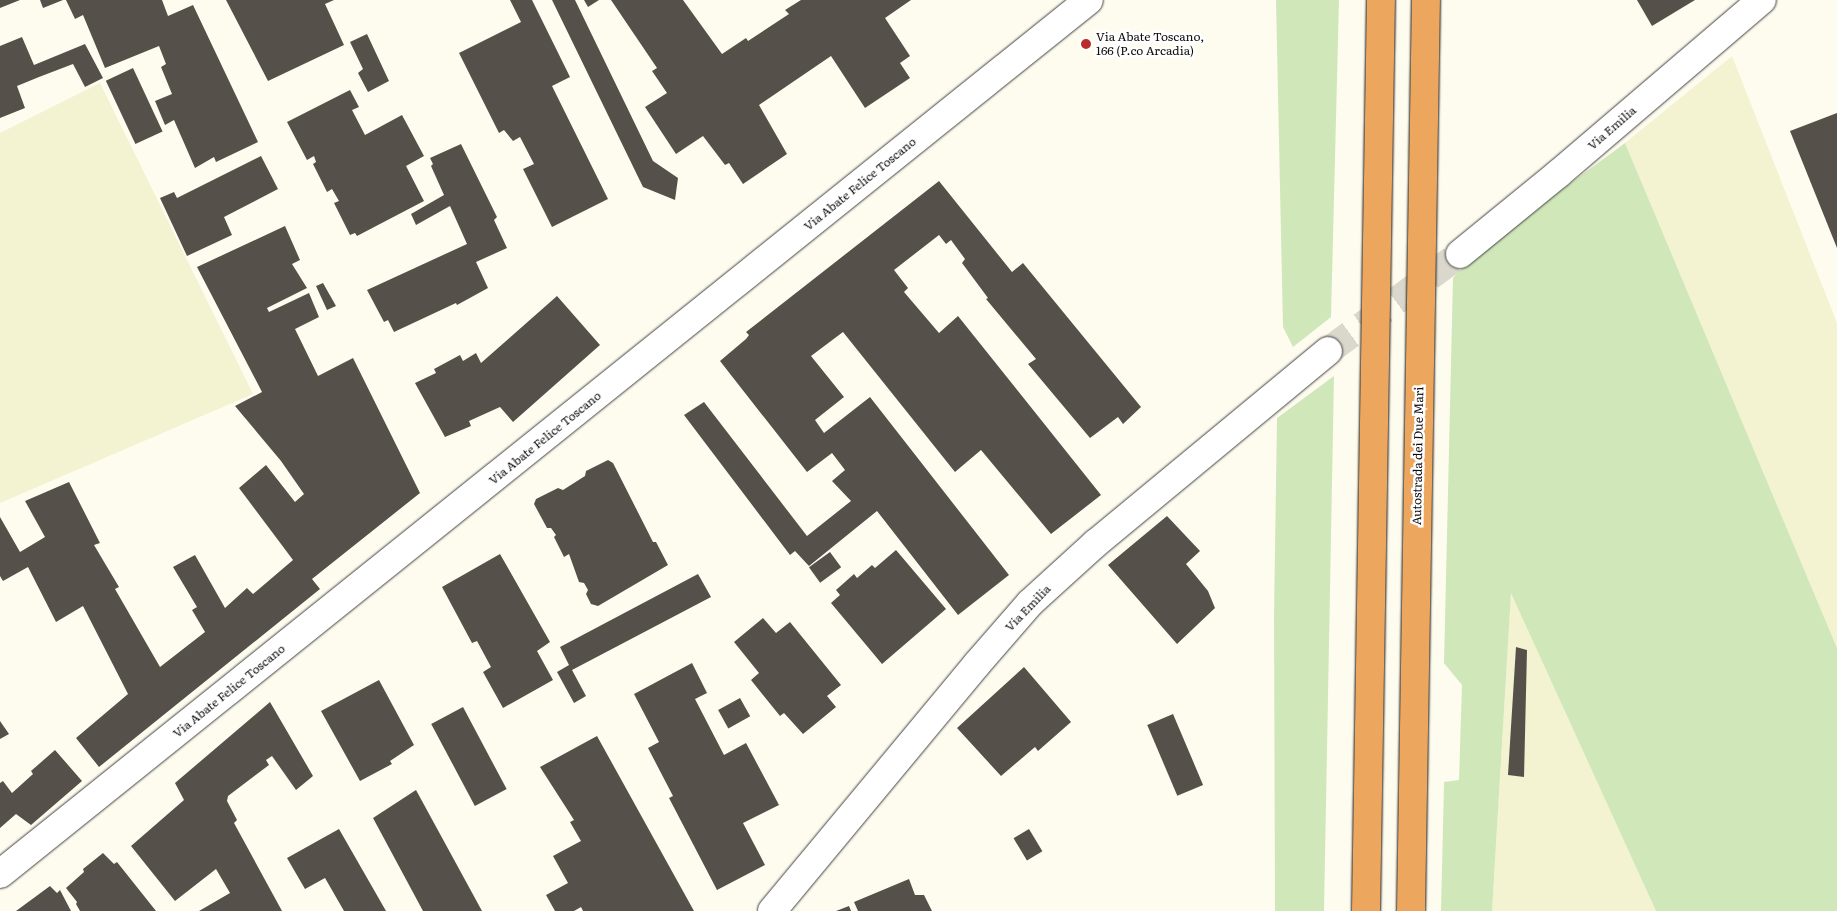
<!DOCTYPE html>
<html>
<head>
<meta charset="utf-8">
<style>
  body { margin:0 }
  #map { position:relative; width:1837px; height:911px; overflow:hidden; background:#fefcef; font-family:Literata,serif }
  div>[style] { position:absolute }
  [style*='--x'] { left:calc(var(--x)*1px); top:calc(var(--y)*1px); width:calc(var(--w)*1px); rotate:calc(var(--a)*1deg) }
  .farmland>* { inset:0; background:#f3f2d1 }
  .green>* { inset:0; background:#d0e7ba }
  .building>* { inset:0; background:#56504b; transform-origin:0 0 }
  .street-tunnel>* { height:28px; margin-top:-14px; transform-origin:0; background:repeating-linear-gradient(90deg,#dad8cd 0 28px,transparent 0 42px) }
  .roads { filter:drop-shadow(0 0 1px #414141) drop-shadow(0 0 1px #414141) }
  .street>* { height:28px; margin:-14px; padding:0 14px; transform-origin:14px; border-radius:14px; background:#fff }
  .bridges { filter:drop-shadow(0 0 1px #1f1f1f) drop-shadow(0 0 1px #1f1f1f) }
  .highway-bridge>* { height:28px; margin:-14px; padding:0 14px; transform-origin:14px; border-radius:14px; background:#eda65e }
  .dots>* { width:14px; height:14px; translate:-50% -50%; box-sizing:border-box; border:2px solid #fff; border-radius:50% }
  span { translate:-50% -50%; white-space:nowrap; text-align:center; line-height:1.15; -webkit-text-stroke:5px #fff; paint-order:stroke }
  .poi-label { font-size:12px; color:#0e0e0e }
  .left { translate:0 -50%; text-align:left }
  .street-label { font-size:12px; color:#0e0e0e }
</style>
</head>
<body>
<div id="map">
  <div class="farmland">
    <div style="clip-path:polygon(1732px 56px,1837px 323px,1837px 648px,1625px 143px)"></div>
    <div style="clip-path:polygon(100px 83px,253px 394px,0 503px,0 133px)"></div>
    <div style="clip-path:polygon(1511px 592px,1656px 911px,1492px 911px)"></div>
  </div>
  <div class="green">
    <div style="clip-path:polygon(1276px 0,1339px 0,1331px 317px,1293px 347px,1283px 327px)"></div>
    <div style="clip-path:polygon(1625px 143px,1837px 648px,1837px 911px,1656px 911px,1511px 593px,1492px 911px,1441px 911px,1444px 782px,1459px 780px,1462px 685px,1444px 663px,1453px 278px,1476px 253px)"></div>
    <div style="clip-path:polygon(1334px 376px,1324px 911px,1275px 911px,1274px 616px,1277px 418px)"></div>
  </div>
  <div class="building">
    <div style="clip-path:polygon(0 0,20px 0,0 8px)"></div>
    <div style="clip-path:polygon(40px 0,63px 0,43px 8px)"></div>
    <div style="clip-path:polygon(66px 0,162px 0,168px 16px,193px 5px,258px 142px,216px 162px,214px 157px,195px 168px,174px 120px,165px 125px,155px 101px,172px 94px,161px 67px,166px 64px,159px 46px,105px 68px,83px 15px,75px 19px)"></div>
    <div style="clip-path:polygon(226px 0,334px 0,325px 4px,344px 45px,268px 81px)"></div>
    <div style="clip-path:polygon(510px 0,532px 0,570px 77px,552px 86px,608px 199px,552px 227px,523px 169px,534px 164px,520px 137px,513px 141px,504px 130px,499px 133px,459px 53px,521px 22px)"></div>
    <div style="clip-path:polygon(552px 0,575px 0,653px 161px,678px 178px,675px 200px,643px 187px)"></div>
    <div style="clip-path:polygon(584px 0,599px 0,588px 7px)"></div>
    <div style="clip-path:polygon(611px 0,683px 0,722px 54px,746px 38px,748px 41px,789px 14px,785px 10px,801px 0,911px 0,885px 18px,910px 56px,900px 63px,910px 78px,865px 108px,831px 56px,759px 105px,787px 154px,743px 184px,729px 163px,725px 165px,703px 136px,676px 154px,645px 107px,667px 93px,652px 71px,657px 68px)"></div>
    <div style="clip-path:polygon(1637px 0,1695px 0,1652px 26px)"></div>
    <div style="clip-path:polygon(367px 34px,389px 81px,368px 92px,358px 73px,363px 69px,350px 42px)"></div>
    <div style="clip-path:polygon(22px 37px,34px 65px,85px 44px,103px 78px,85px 87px,73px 64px,39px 77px,17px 86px,25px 108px,0 118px,0 46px)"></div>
    <div style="left:133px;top:68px;width:70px;height:30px;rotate:65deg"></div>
    <div style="clip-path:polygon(350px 90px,359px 107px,352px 110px,365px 135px,402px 115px,424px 156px,406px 166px,424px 201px,357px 236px,355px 233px,350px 235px,334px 203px,339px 201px,332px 189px,327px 192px,313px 164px,316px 162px,314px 156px,307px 160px,287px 122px)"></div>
    <div style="clip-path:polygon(1837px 113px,1837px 248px,1790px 131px)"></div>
    <div style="clip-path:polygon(461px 144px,497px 217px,494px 220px,507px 248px,476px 262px,488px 288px,457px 305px,456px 303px,394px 332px,388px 320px,384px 322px,367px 290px,467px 244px,450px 206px,416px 225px,411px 214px,444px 195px,431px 166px,433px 164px,430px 158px)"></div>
    <div style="clip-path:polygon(261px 156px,278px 189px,224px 217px,232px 235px,187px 256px,160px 198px,174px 192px,177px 198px)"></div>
    <div style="clip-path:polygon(939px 181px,1012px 272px,1023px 263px,1141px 407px,1123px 424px,1118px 417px,1090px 438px,1028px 364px,1036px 359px,986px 299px,988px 298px,962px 263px,965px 259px,951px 240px,946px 244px,939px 235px,894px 270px,908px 288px,904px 292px,939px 333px,958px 316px,1101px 495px,1051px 534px,981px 450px,955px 472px,843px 332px,811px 356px,844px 397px,815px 420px,824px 433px,870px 397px,1009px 575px,958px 615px,877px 511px,809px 566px,795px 551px,790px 555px,684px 415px,704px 402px,807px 536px,851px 501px,832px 481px,845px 470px,832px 453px,807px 472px,720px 361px,746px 339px,749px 335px,746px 332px)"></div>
    <div style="clip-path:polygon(285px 226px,300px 260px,292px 264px,307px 288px,267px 308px,269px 312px,309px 293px,319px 317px,295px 329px,318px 376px,353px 358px,420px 493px,312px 579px,320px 589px,99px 767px,76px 738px,128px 694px,83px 606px,56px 622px,28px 567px,3px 581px,0 576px,0 517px,20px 552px,45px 537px,25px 501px,69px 482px,100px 543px,94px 545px,119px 587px,115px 589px,160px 667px,205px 632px,192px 610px,197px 607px,173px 567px,195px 555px,225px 608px,247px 588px,253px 594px,293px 560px,239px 488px,266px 465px,295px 502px,304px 494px,281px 461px,235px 406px,262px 392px,197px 267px)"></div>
    <div style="clip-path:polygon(323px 283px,336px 306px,327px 310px,316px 286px)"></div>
    <div style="clip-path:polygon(557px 296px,600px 345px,513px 422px,500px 407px,469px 421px,471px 426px,445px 437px,415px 383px,436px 373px,434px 369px,460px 355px,463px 361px,476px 353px,481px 363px)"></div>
    <div style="clip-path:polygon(608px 460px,613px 463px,653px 542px,656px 542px,668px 565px,598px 606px,591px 604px,586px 594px,588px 590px,584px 583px,579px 582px,569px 554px,564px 557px,554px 537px,556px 535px,551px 528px,547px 528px,534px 504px,536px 499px,558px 488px,563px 490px,585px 476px,586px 471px)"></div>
    <div style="clip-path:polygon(1167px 516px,1200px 551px,1186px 564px,1208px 591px,1215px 608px,1177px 644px,1108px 565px)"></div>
    <div style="clip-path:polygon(896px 550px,946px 609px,882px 664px,831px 603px,840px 595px,836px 590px,854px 574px,857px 578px,872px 565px,875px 568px)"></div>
    <div style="left:830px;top:552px;width:19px;height:26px;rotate:54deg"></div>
    <div style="clip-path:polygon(500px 554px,550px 642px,537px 651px,553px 680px,503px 708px,483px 672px,491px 667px,477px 641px,472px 643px,442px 587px)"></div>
    <div style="clip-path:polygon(698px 574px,711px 597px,572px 670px,586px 696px,574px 703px,557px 672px,569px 665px,560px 647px)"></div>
    <div style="clip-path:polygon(763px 618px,776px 633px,790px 622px,841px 685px,827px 696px,836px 707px,803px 734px,784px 713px,780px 716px,751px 680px,759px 673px,734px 642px)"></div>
    <div style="clip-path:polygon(1516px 647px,1527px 650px,1524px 777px,1508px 775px)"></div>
    <div style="clip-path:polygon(692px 663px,707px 693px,695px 699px,724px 755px,746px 743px,779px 805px,743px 823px,765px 865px,717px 890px,669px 798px,673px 796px,648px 748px,659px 742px,634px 694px)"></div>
    <div style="clip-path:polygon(1024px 667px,1071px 722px,1038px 751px,1035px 747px,1001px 776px,957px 728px)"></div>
    <div style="clip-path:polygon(379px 680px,414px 745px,390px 761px,392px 764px,360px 781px,321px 711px)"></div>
    <div style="left:740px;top:698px;width:21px;height:25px;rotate:61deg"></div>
    <div style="clip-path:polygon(270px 702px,313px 776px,296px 790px,272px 756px,266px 760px,269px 765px,228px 796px,227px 801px,237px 820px,234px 823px,282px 911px,199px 911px,230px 893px,216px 869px,175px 901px,131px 846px,184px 800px,175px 783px)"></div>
    <div style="left:463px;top:707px;width:93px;height:36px;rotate:62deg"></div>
    <div style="left:1173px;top:714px;width:77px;height:28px;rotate:67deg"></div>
    <div style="clip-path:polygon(0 721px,9px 734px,0 739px)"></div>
    <div style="clip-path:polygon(597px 736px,694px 911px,583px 911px,581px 907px,574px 911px,555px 911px,546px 895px,568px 883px,553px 856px,581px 841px,570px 822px,574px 820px,540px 767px)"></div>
    <div style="clip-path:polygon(55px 750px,82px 781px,31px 825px,16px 814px,0 828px,0 783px,3px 781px,12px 793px,33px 774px,31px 771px)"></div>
    <div style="clip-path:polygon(416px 790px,482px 911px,423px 911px,373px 818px)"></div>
    <div style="clip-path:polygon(339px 829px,386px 911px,344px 911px,325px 878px,305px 889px,287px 858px)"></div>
    <div style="left:1029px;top:829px;width:26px;height:18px;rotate:59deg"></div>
    <div style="clip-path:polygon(103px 853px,114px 864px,117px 862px,156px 911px,80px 911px,76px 904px,77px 902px,66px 888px,84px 872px,83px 869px)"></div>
    <div style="clip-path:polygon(909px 879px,915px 895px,924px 895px,932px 911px,858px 911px,854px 902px)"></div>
    <div style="clip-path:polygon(50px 886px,57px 893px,60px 890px,71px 911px,16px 911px)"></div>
    <div style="clip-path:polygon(849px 906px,851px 911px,836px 911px)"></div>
  </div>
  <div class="street-tunnel">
    <div style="--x:1328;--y:351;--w:164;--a:-36.3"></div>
  </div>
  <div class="roads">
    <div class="street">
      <div style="--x:1460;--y:254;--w:127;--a:-39.2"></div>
      <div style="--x:1558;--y:174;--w:268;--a:-40.5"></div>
      <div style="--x:0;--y:874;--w:1396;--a:-38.75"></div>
      <div style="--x:772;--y:911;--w:321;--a:-50.3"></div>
      <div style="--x:977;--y:664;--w:81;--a:-49"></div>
      <div style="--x:1030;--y:603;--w:89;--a:-42.3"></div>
      <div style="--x:1096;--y:543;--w:301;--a:-39.6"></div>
    </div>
  </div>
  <div class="bridges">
    <div class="highway-bridge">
      <div style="--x:1366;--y:911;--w:911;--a:-89.06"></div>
      <div style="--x:1411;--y:911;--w:911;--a:-89.06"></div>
    </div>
  </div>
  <div class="dots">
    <div style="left:1086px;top:44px;background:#b82c2c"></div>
  </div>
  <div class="poi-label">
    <span class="left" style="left:1096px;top:44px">Via Abate Toscano,<br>166 (P.co Arcadia)</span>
  </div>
  <div class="street-label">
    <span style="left:1612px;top:128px;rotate:-41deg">Via Emilia</span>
    <span style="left:860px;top:184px;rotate:-39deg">Via Abate Felice Toscano</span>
    <span style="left:545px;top:438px;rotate:-39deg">Via Abate Felice Toscano</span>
    <span style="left:1418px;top:456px;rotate:-89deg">Autostrada dei Due Mari</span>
    <span style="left:1028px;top:608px;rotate:-46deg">Via Emilia</span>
    <span style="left:229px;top:691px;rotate:-39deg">Via Abate Felice Toscano</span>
  </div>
</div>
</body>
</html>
